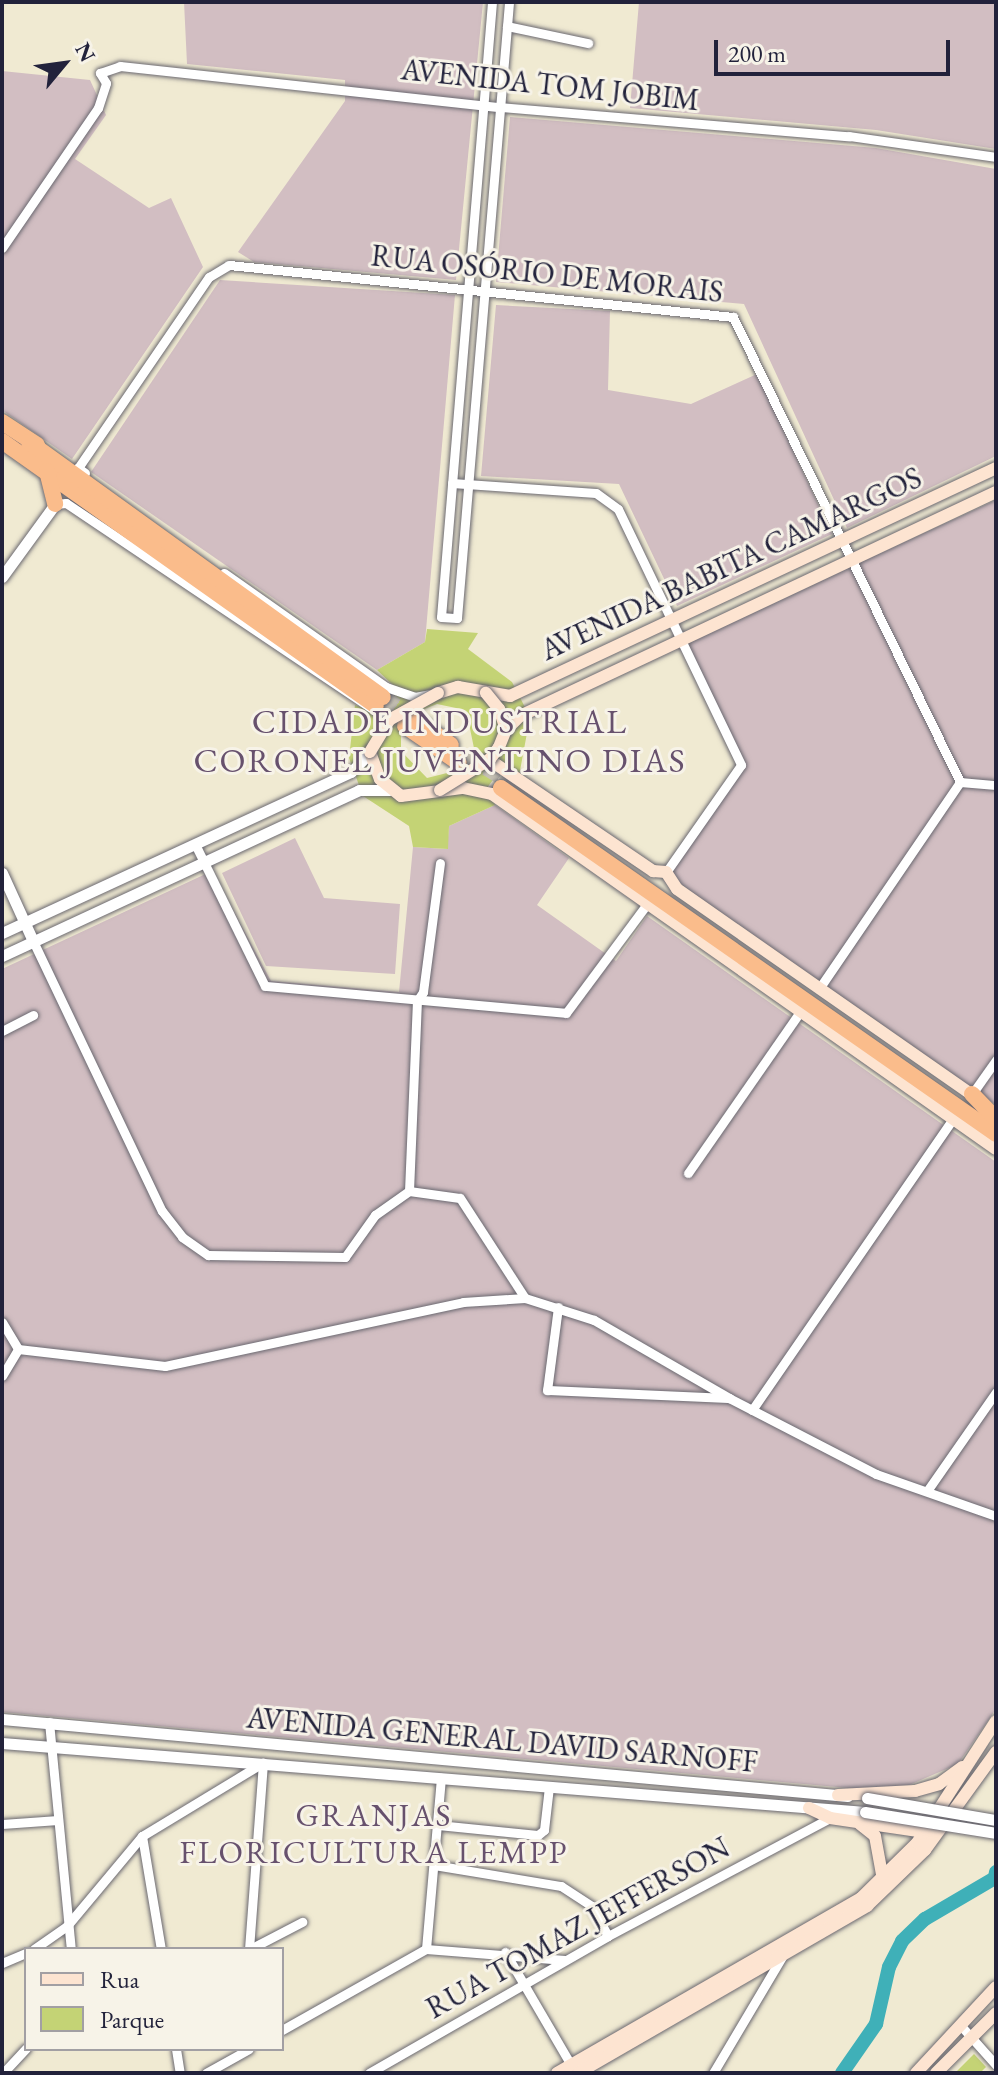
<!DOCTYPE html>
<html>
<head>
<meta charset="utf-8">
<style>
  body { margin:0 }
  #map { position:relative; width:998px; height:2075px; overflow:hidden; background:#f0ead2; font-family:"EB Garamond",serif }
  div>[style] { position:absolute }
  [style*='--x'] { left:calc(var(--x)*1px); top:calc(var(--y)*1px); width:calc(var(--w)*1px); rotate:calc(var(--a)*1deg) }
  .industrial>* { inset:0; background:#d2bec2 }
  .green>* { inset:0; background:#c4d375 }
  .river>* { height:14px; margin:-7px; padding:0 7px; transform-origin:7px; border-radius:7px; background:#3fb0b8 }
  .motorway-tunnel>* { height:16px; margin-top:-8px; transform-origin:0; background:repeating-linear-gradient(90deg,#c7c2b4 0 16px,transparent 0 24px) }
  .roads { filter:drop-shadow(0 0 2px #6a6870) drop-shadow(0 0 2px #6a6870) }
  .minor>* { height:9px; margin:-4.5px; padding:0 4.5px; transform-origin:4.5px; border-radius:4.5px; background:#fff }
  .tertiary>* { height:11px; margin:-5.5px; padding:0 5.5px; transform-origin:5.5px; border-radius:5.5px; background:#fff }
  .secondary>* { height:12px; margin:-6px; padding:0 6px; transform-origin:6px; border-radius:6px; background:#fde4d1 }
  .motorway>* { height:16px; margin:-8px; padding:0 8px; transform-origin:8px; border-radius:8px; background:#fabc8b }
  .bridges { filter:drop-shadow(0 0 2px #6a6870) drop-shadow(0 0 2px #6a6870) }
  .tertiary-bridge>* { height:11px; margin:-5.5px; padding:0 5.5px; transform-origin:5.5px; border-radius:5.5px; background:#fff }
  .secondary-bridge>* { height:12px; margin:-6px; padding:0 6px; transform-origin:6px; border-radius:6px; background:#fde4d1 }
  span { translate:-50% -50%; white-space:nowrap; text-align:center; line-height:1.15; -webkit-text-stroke:6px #f7f3e8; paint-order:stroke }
  .street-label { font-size:30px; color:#22223b }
  .neighbourhood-label { font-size:32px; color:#67516d; letter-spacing:2px }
  .quarter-label { font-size:34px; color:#67516d; letter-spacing:2px }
  .frame { position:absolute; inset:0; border:4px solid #22223b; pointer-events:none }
  .legend { position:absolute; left:24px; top:1947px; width:260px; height:104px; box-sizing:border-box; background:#f7f3e8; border:2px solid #a29fa3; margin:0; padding:10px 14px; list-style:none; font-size:24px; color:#22223b }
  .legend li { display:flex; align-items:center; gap:16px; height:40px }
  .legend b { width:40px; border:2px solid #a29fa3 }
  .north { position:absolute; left:24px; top:24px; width:80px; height:80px; -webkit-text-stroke:6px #f7f3e8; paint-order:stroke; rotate:61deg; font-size:22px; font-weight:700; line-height:32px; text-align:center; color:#22223b }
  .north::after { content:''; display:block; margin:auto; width:28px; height:36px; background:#22223b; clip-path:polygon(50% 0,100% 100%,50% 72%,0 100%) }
  .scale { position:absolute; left:714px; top:40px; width:236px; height:36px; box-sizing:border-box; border:4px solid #22223b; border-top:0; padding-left:10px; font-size:24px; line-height:28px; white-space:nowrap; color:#22223b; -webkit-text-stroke:6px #f7f3e8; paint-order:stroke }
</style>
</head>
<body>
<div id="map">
  <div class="industrial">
    <div style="clip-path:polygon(184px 2px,483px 2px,456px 280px,254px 262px,238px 252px,345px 101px,345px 80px,187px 64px)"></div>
    <div style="clip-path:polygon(639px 2px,996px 2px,996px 149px,876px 130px,630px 108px)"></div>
    <div style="clip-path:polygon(2px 71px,90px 80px,106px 115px,75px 159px,149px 208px,171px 198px,203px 267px,72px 459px,2px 410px)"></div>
    <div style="clip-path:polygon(510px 117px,876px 148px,996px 169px,996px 456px,847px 528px,744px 304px,496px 282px)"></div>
    <div style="clip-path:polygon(220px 280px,455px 295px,425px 642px,377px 670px,91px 472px)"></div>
    <div style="clip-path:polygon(496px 305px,610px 311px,608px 390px,691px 404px,757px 374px,832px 534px,677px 606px,619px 484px,481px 476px)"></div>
    <div style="clip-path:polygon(996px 500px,996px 1105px,676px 881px,672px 871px,746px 766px,687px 642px)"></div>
    <div style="clip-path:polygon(495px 805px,569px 858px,537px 905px,616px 961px,647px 916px,996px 1162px,996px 1709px,958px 1764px,893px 1792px,2px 1712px,2px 969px,212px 871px,271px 981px,399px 992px,413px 847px,447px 849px,449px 826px)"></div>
    <div style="clip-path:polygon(295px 838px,324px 898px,400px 904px,395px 974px,266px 966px,222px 873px)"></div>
  </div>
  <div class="green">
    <div style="clip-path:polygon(evenodd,427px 629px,478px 633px,468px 649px,512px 682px,530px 717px,519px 776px,503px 766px,487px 788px,495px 805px,449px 826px,448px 849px,413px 847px,409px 826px,363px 796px,349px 758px,355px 705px,379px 713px,397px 689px,377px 670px,425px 642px,427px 629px,437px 704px,456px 708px,468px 719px,475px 753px,459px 770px,427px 778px,401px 751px,401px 732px,417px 712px,437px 704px)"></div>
    <div style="clip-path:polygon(974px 2054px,986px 2067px,980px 2073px,955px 2073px)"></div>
  </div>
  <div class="river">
    <div style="--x:842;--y:2073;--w:60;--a:-55.2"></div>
    <div style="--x:876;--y:2024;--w:58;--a:-77.2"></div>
    <div style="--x:889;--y:1967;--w:29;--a:-63"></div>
    <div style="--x:902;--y:1941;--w:32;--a:-44"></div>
    <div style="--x:925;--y:1919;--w:81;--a:-30.4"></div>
    <div style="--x:995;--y:1878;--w:6;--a:-81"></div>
  </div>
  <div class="motorway-tunnel">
    <div style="--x:383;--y:697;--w:38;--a:35"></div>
    <div style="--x:466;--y:755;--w:49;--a:31.8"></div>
  </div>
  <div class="roads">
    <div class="minor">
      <div style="--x:492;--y:2;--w:617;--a:94.74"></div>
      <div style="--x:441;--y:617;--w:16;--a:4"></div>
      <div style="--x:457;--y:618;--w:618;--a:-85.17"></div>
      <div style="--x:507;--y:26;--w:83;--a:11.9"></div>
      <div style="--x:2;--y:248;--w:170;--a:-55.6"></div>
      <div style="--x:98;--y:108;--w:26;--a:-72"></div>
      <div style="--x:106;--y:83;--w:12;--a:-121"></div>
      <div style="--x:100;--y:73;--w:21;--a:-19"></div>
      <div style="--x:120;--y:66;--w:382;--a:6.2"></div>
      <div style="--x:500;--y:107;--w:350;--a:4.8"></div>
      <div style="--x:849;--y:136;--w:148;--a:8.1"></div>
      <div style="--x:85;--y:473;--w:9;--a:-144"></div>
      <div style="--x:78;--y:468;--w:232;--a:-55.6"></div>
      <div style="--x:209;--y:277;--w:23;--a:-31"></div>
      <div style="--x:229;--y:265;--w:507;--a:5.89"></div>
      <div style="--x:733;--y:317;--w:517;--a:63.98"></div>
      <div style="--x:960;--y:782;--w:248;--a:124.3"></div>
      <div style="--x:452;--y:483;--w:144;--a:4"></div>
      <div style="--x:596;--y:493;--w:27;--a:36"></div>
      <div style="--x:618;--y:509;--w:284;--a:64.3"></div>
      <div style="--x:741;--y:765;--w:131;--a:125"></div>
      <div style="--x:55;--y:504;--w:11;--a:-5"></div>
      <div style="--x:66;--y:503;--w:389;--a:33.9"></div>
      <div style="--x:224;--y:573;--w:198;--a:35.1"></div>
      <div style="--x:386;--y:687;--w:31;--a:19"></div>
      <div style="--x:415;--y:697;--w:16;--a:-11"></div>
      <div style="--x:960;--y:782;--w:36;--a:5"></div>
      <div style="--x:195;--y:844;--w:158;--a:63.8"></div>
      <div style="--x:265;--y:986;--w:302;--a:5.1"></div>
      <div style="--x:566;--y:1013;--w:136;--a:-53.4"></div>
      <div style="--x:33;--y:941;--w:299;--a:64.5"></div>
      <div style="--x:162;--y:1211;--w:33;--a:52"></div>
      <div style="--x:182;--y:1237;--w:32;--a:35"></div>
      <div style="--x:208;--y:1255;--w:137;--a:0.8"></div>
      <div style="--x:345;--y:1257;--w:52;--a:-54.5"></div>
      <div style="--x:375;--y:1215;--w:42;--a:-35.2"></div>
      <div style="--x:2;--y:1031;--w:35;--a:-27"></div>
      <div style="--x:972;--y:1094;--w:42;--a:-54.8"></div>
      <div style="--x:688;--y:1173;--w:196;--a:-55.2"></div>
      <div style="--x:409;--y:1191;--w:190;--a:-87.6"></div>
      <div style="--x:417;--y:1001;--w:11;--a:-56"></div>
      <div style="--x:423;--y:992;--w:130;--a:-82.5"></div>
      <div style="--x:409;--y:1191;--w:51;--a:7.8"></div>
      <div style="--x:460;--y:1198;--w:119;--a:57"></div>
      <div style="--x:558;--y:1307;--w:84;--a:97.5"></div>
      <div style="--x:547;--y:1390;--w:182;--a:2.5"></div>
      <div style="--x:2;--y:1322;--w:31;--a:59"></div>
      <div style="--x:18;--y:1349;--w:148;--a:6.6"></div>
      <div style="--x:165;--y:1366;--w:305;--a:-12.1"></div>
      <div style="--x:463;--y:1302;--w:62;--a:-3.7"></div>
      <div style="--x:525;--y:1298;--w:72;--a:17.7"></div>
      <div style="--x:594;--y:1320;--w:156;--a:30"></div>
      <div style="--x:729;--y:1398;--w:165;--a:27.3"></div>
      <div style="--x:876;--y:1474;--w:127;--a:19.3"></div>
      <div style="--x:2;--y:1376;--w:31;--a:-59"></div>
      <div style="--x:752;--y:1410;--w:354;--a:-55.4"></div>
      <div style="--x:927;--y:1491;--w:121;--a:-55.1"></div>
      <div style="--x:49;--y:1722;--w:228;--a:84.5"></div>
      <div style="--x:2;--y:1824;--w:56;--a:-4.1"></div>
      <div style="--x:438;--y:1825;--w:100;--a:5.7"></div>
      <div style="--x:538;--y:1835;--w:8;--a:-40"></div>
      <div style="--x:544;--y:1830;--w:43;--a:-83.4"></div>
      <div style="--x:142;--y:1836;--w:115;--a:80.5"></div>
      <div style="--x:434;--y:1865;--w:129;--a:9.4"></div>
      <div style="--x:561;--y:1886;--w:37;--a:33"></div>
      <div style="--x:592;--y:1906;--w:34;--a:62"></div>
      <div style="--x:34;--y:1949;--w:39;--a:-35"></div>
      <div style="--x:66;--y:1927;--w:119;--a:-50.1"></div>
      <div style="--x:142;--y:1836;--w:139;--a:-31.2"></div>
      <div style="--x:249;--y:1949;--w:187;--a:-85.7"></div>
      <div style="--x:250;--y:1949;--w:59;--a:-27.4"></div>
      <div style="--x:426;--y:1949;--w:172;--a:-85"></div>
      <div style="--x:505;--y:1952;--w:131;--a:59.7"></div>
      <div style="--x:2;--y:1963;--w:26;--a:-23"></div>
      <div style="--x:962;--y:2027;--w:51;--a:48.2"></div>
      <div style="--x:282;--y:2030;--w:165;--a:-29.4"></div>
      <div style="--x:426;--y:1949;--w:139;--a:4.5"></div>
      <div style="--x:176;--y:2049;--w:24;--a:81"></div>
      <div style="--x:3;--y:2073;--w:34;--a:-47"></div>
      <div style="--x:206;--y:2073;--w:49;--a:-29.2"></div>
      <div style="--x:369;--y:2073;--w:275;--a:-29.8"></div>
      <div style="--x:608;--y:1936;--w:251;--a:-28"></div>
      <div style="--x:713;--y:2073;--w:135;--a:-59.3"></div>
    </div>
    <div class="tertiary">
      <div style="--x:2;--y:577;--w:90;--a:-54"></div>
      <div style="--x:2;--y:873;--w:75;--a:65.5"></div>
      <div style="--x:2;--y:933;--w:384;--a:-24.8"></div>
      <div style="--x:351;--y:772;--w:28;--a:-46"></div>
      <div style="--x:2;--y:956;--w:394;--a:-24.9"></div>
      <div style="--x:359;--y:790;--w:30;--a:0"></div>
      <div style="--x:2;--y:1719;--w:849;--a:5.21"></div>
      <div style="--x:2;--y:1743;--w:866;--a:4.57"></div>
    </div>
    <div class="secondary">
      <div style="--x:438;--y:693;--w:21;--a:-17"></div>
      <div style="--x:458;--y:687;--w:53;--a:9.8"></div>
      <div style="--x:510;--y:696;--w:537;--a:-25.13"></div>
      <div style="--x:506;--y:730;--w:20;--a:-45"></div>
      <div style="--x:520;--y:716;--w:526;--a:-25.2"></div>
      <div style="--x:370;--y:752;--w:29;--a:70"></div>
      <div style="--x:380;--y:779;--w:27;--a:39"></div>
      <div style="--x:401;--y:796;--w:63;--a:-7.4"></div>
      <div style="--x:463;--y:788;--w:30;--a:12"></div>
      <div style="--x:492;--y:794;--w:616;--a:35.16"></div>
      <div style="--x:485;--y:762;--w:12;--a:14"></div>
      <div style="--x:497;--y:765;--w:189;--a:34.2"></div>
      <div style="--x:653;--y:871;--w:13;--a:4"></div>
      <div style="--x:666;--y:872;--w:20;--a:57"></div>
      <div style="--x:677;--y:889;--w:366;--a:34.9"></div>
      <div style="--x:838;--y:1795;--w:77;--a:-3"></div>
      <div style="--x:915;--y:1791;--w:25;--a:-16"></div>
      <div style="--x:939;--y:1784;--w:29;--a:-36"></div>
      <div style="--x:809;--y:1808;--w:23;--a:25"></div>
      <div style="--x:830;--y:1818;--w:101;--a:8.5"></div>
      <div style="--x:860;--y:1824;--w:19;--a:39"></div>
      <div style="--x:875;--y:1836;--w:45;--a:79.7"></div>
      <div style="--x:557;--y:2073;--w:351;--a:-29.9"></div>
      <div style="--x:861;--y:1898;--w:78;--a:-44.5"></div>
      <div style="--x:917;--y:1843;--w:145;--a:-57.1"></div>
      <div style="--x:578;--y:2073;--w:334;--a:-30"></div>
      <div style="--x:867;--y:1906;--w:81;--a:-44"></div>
      <div style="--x:925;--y:1850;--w:121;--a:-54.1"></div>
      <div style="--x:916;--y:2073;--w:117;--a:-47.1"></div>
      <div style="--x:936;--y:2073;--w:85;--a:-45"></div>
    </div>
    <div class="motorway">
      <div style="--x:2;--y:422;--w:42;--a:33.3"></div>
      <div style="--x:2;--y:441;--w:458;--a:35.3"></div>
      <div style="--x:29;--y:442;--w:436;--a:35.8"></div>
      <div style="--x:47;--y:471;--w:34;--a:76"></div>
      <div style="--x:414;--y:719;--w:45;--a:35.1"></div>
      <div style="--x:405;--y:726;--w:65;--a:34.4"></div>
      <div style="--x:501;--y:788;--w:604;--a:34.95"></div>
      <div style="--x:972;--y:1094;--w:35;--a:46"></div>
    </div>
  </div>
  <div class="bridges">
    <div class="tertiary-bridge">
      <div style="--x:867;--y:1798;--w:131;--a:9.7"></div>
      <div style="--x:865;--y:1812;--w:133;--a:9.1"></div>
    </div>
    <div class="secondary-bridge">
      <div style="--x:370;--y:752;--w:37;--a:-59"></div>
      <div style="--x:389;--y:720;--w:56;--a:-28.9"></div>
      <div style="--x:440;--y:790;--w:59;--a:-31.8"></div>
      <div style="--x:490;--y:759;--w:15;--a:-53"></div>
      <div style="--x:499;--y:747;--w:18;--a:-68"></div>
      <div style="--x:506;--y:730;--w:22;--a:-108"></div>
      <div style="--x:499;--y:709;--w:21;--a:-129"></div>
    </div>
  </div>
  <div class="street-label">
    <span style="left:550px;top:85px;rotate:6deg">AVENIDA TOM JOBIM</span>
    <span style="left:547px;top:274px;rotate:6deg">RUA OSÓRIO DE MORAIS</span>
    <span style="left:731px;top:564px;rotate:-25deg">AVENIDA BABITA CAMARGOS</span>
    <span style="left:502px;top:1740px;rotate:5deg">AVENIDA GENERAL DAVID SARNOFF</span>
    <span style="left:578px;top:1928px;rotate:-29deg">RUA TOMAZ JEFFERSON</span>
  </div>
  <div class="neighbourhood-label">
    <span style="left:374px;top:1834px">GRANJAS<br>FLORICULTURA LEMPP</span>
  </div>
  <div class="quarter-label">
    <span style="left:440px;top:741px">CIDADE INDUSTRIAL<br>CORONEL JUVENTINO DIAS</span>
  </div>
  <div class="frame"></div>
  <ul class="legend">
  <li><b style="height:10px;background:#fde4d1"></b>Rua</li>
  <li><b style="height:22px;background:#c4d375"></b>Parque</li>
  </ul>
  <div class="north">N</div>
  <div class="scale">200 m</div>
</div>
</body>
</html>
